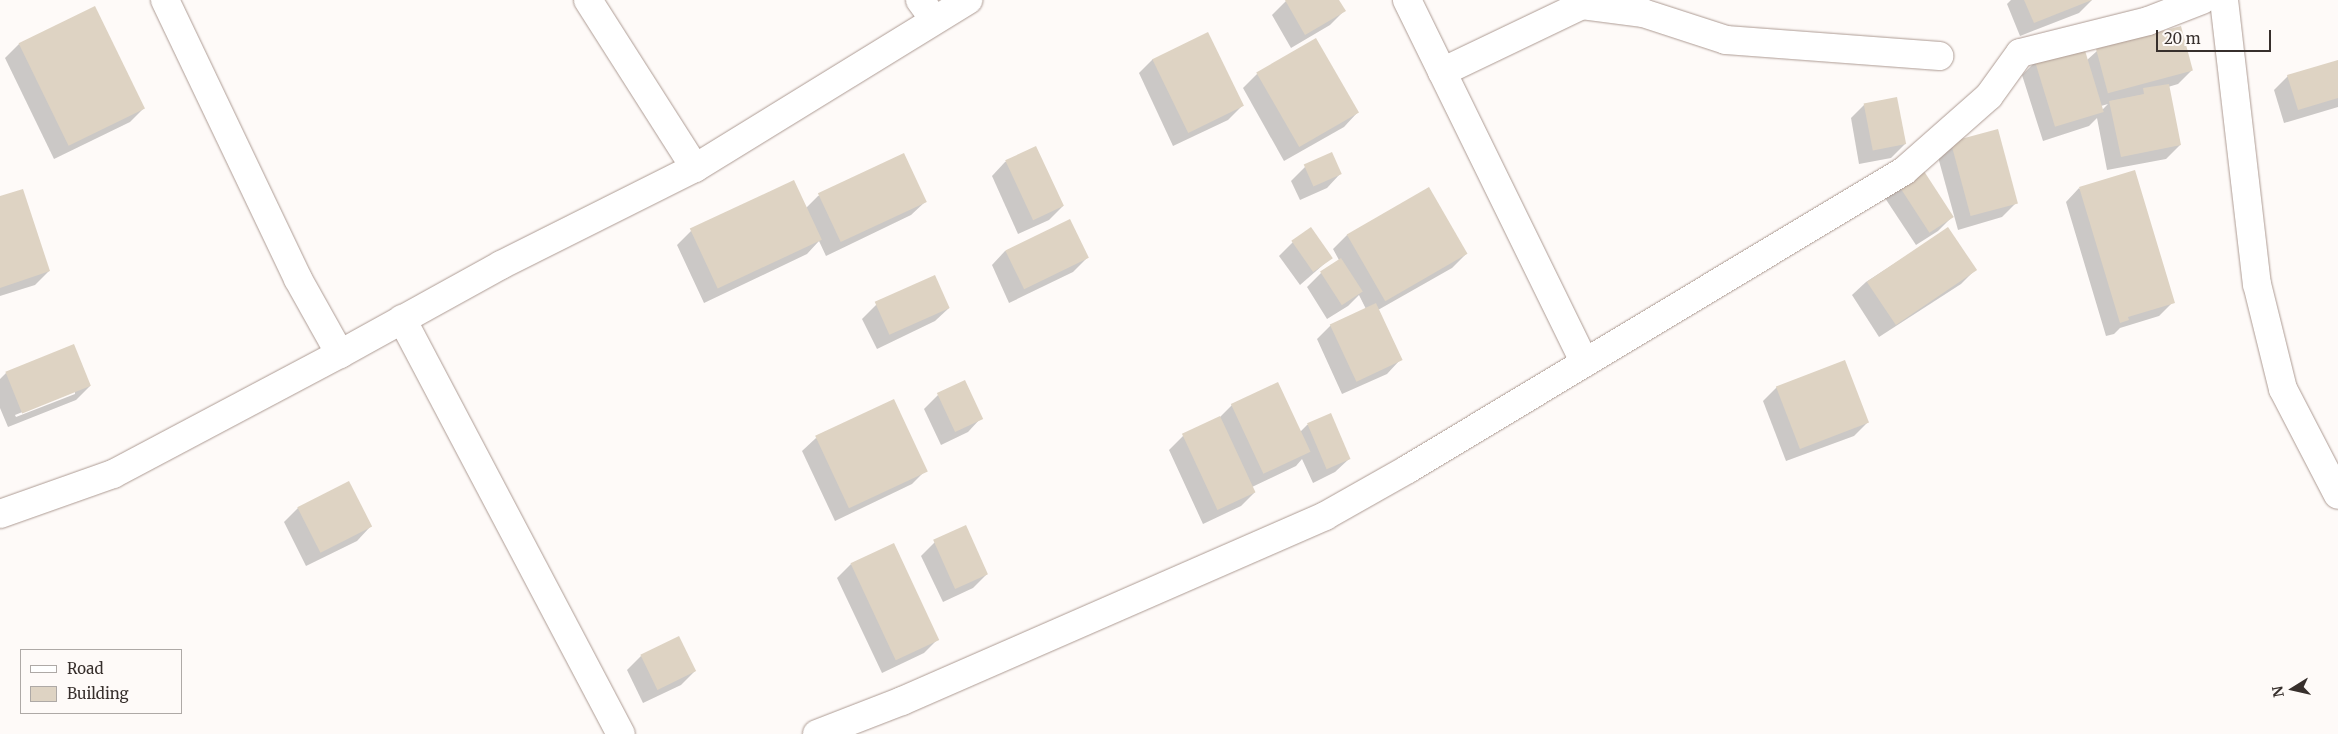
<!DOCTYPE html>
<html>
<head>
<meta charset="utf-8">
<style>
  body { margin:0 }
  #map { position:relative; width:2338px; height:734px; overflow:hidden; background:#fefaf8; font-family:Merriweather,serif }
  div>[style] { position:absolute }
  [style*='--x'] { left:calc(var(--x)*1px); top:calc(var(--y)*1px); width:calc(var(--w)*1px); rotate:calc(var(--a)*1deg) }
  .shadow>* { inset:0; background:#0003 }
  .building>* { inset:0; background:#ded3c3; transform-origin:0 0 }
  .roads { filter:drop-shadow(0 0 1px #ad9b93) drop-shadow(0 0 1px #ad9b93) }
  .minor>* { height:28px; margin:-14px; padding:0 14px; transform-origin:14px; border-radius:14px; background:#fff }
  span { translate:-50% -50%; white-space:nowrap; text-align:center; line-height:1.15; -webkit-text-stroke:5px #fefaf8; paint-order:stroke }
  .legend { position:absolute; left:20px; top:649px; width:162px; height:65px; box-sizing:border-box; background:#fefaf8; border:1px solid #aea9a6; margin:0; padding:6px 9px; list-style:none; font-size:15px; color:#372f2c }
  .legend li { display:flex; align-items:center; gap:10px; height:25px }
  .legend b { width:25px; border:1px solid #aea9a6 }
  .north { position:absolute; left:2268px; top:664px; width:50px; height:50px; -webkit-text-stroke:4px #fefaf8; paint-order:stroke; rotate:260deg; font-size:14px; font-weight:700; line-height:20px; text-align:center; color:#372f2c }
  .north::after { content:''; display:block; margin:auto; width:18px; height:22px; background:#372f2c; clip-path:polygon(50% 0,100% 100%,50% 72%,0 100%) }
  .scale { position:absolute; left:2156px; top:30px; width:115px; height:22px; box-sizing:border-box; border:2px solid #372f2c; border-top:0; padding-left:6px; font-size:15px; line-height:18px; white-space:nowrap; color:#372f2c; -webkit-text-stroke:4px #fefaf8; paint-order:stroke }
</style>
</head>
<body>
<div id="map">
  <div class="shadow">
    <div style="clip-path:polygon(1287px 0,1338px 0,1344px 11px,1330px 25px,1291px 48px,1272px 15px)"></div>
    <div style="clip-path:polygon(2011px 0,2092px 0,2079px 13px,2020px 36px,2007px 4px)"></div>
    <div style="clip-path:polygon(1316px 40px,1357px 113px,1344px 127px,1284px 161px,1243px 88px,1257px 74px)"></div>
    <div style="clip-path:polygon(19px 44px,144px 108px,130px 122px,54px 159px,5px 58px)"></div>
    <div style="clip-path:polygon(evenodd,2097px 51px,2192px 70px,2178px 84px,2168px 87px,2180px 145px,2166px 159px,2107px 170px,2097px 118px,2089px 126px,2043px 141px,2022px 75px,2036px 61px,2087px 60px,2097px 51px,2108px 104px,2102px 110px,2101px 106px,2108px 104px)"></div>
    <div style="clip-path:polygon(1153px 59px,1242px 106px,1228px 120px,1173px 146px,1139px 73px)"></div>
    <div style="clip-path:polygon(2338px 61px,2338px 107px,2284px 123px,2274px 90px,2288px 76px)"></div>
    <div style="clip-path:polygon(1865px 104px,1905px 144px,1891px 158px,1859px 164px,1851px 118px)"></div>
    <div style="clip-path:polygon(1952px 143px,2016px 203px,2002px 217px,1958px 230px,1938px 157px)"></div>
    <div style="clip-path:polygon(1035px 148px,1063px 206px,1049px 220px,1018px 234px,992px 176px,1005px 162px)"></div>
    <div style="clip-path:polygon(1331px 154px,1340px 174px,1327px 188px,1300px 200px,1291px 181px,1305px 167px)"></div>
    <div style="clip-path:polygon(903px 155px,925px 202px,911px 215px,826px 256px,819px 241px,807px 254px,704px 303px,677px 245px,691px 231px,806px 208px,818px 196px)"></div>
    <div style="clip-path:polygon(1897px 181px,1952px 217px,1938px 231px,1916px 245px,1883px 195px)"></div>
    <div style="clip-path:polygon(2079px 188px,2173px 302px,2159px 316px,2120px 328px,2114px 334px,2106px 336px,2066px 202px)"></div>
    <div style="clip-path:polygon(0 197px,49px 271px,35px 285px,0 296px)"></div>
    <div style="clip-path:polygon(1948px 229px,1975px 270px,1961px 284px,1879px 337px,1852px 295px,1866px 282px)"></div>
    <div style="clip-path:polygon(1347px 235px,1466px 254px,1452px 268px,1378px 310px,1400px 360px,1387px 374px,1342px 394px,1317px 339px,1331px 325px,1366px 309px,1359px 295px,1348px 306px,1327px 319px,1307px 287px,1321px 273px,1339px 260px,1333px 249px)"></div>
    <div style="clip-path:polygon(1293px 242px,1331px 258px,1300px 285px,1279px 256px)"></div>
    <div style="clip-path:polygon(1005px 251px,1087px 258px,1073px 272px,1009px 303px,992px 265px)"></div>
    <div style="clip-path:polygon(934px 277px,949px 308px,935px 321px,877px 349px,862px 319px,876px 305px)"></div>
    <div style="clip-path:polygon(evenodd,6px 373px,90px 386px,76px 400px,8px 427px,0 408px,0 379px,6px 373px,75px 391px,75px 394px,16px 417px,15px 415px,75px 391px)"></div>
    <div style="clip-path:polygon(1777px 387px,1868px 422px,1854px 436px,1786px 461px,1763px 401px)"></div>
    <div style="clip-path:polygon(938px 395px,981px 418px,968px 432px,941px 445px,924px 409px)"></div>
    <div style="clip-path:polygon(1232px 405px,1300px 432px,1307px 425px,1330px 415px,1349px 459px,1335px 472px,1313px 483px,1302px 459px,1296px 466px,1252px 487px,1255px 492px,1241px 506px,1203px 524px,1169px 450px,1183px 436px,1218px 419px)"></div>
    <div style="clip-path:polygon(816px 438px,926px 470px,912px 484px,835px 521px,802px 451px)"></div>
    <div style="clip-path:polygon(298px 508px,370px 527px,357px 541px,306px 566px,284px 522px)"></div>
    <div style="clip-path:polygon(935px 542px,987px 574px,973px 588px,943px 602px,921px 556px)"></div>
    <div style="clip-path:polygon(851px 564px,938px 639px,924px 653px,882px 673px,837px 578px)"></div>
    <div style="clip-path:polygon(641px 656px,695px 671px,681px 685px,643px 703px,627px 670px)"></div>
  </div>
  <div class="building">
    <div style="clip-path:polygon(1285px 0,1339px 0,1346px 11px,1305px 35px)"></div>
    <div style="clip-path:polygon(2024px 0,2092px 0,2034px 23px)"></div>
    <div style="left:95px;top:6px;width:114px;height:85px;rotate:64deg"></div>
    <div style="left:2181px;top:26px;width:46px;height:88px;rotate:75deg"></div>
    <div style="left:1208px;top:32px;width:82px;height:62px;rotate:64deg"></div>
    <div style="left:1316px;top:38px;width:86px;height:69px;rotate:60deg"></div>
    <div style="left:2083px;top:44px;width:71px;height:51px;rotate:73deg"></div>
    <div style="clip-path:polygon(2338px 60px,2338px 98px,2298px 110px,2287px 75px)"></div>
    <div style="clip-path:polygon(2169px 84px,2181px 145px,2121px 157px,2109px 101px,2144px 94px,2143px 88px)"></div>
    <div style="left:1897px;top:97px;width:48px;height:34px;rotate:79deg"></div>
    <div style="left:1998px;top:129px;width:77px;height:49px;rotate:75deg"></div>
    <div style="left:1036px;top:146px;width:66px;height:34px;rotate:65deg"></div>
    <div style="left:1332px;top:152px;width:24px;height:31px;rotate:66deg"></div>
    <div style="left:904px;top:153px;width:54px;height:95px;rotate:65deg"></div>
    <div style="left:1920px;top:165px;width:62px;height:29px;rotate:57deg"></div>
    <div style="clip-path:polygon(2135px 170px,2175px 303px,2128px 317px,2129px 320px,2120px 323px,2079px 187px)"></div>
    <div style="left:794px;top:180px;width:66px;height:115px;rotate:65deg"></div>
    <div style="left:1429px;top:187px;width:77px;height:95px;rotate:60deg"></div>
    <div style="clip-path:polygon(23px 189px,50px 271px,0 288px,0 196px)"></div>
    <div style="left:1070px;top:219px;width:43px;height:72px;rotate:64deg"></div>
    <div style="left:1311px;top:227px;width:38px;height:24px;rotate:55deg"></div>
    <div style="left:1948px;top:227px;width:52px;height:98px;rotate:56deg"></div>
    <div style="left:1341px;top:258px;width:40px;height:25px;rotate:57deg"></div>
    <div style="left:935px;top:275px;width:36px;height:66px;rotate:66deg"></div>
    <div style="left:1376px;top:303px;width:63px;height:51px;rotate:65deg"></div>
    <div style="left:74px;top:344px;width:45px;height:74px;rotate:68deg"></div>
    <div style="left:1845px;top:360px;width:67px;height:74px;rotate:69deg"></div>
    <div style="left:965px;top:380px;width:43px;height:31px;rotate:65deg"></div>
    <div style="left:1278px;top:382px;width:77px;height:52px;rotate:65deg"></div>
    <div style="left:894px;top:399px;width:80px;height:87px;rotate:65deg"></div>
    <div style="left:1331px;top:413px;width:50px;height:26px;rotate:67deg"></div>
    <div style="left:1220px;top:416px;width:84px;height:42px;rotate:65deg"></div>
    <div style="left:349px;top:481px;width:51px;height:58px;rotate:63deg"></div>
    <div style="left:966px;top:525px;width:54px;height:36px;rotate:66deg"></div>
    <div style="left:894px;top:543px;width:107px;height:48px;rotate:65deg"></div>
    <div style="left:679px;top:636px;width:39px;height:43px;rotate:64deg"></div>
  </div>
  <div class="roads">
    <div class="minor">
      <div style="--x:165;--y:0;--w:309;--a:64.5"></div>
      <div style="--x:298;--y:279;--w:86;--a:60.8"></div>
      <div style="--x:588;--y:0;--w:199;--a:57.5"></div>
      <div style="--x:920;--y:0;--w:24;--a:54"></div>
      <div style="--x:1407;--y:0;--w:404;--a:63.9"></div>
      <div style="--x:2224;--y:0;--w:286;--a:83.4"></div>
      <div style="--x:2257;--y:284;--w:108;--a:76.1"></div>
      <div style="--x:2283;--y:389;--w:119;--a:62.6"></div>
      <div style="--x:1442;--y:72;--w:155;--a:-25.6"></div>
      <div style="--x:1582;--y:5;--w:62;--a:7.5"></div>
      <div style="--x:1643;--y:13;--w:87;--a:18"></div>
      <div style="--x:1726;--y:40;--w:214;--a:4.3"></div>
      <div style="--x:402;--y:319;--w:469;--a:62.2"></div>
      <div style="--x:0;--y:514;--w:120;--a:-19.5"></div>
      <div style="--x:113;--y:474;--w:257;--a:-27.9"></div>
      <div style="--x:340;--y:354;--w:184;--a:-28.9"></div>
      <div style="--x:501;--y:265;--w:217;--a:-26.6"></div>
      <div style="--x:695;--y:168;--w:321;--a:-31.6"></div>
      <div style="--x:817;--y:734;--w:91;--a:-21.2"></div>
      <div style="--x:902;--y:701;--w:462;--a:-23.6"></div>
      <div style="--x:1325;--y:516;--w:95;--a:-29.5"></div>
      <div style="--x:1408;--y:469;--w:579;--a:-31"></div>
      <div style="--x:1904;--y:171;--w:113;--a:-41.4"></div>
      <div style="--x:1989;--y:96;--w:53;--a:-54.2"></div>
      <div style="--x:2020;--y:53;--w:132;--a:-14"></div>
      <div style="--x:2148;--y:21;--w:58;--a:-21.3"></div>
    </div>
  </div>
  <ul class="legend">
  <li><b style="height:6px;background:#fff"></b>Road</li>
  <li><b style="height:14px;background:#ded3c3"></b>Building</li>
  </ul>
  <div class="north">N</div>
  <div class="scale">20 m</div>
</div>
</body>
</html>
